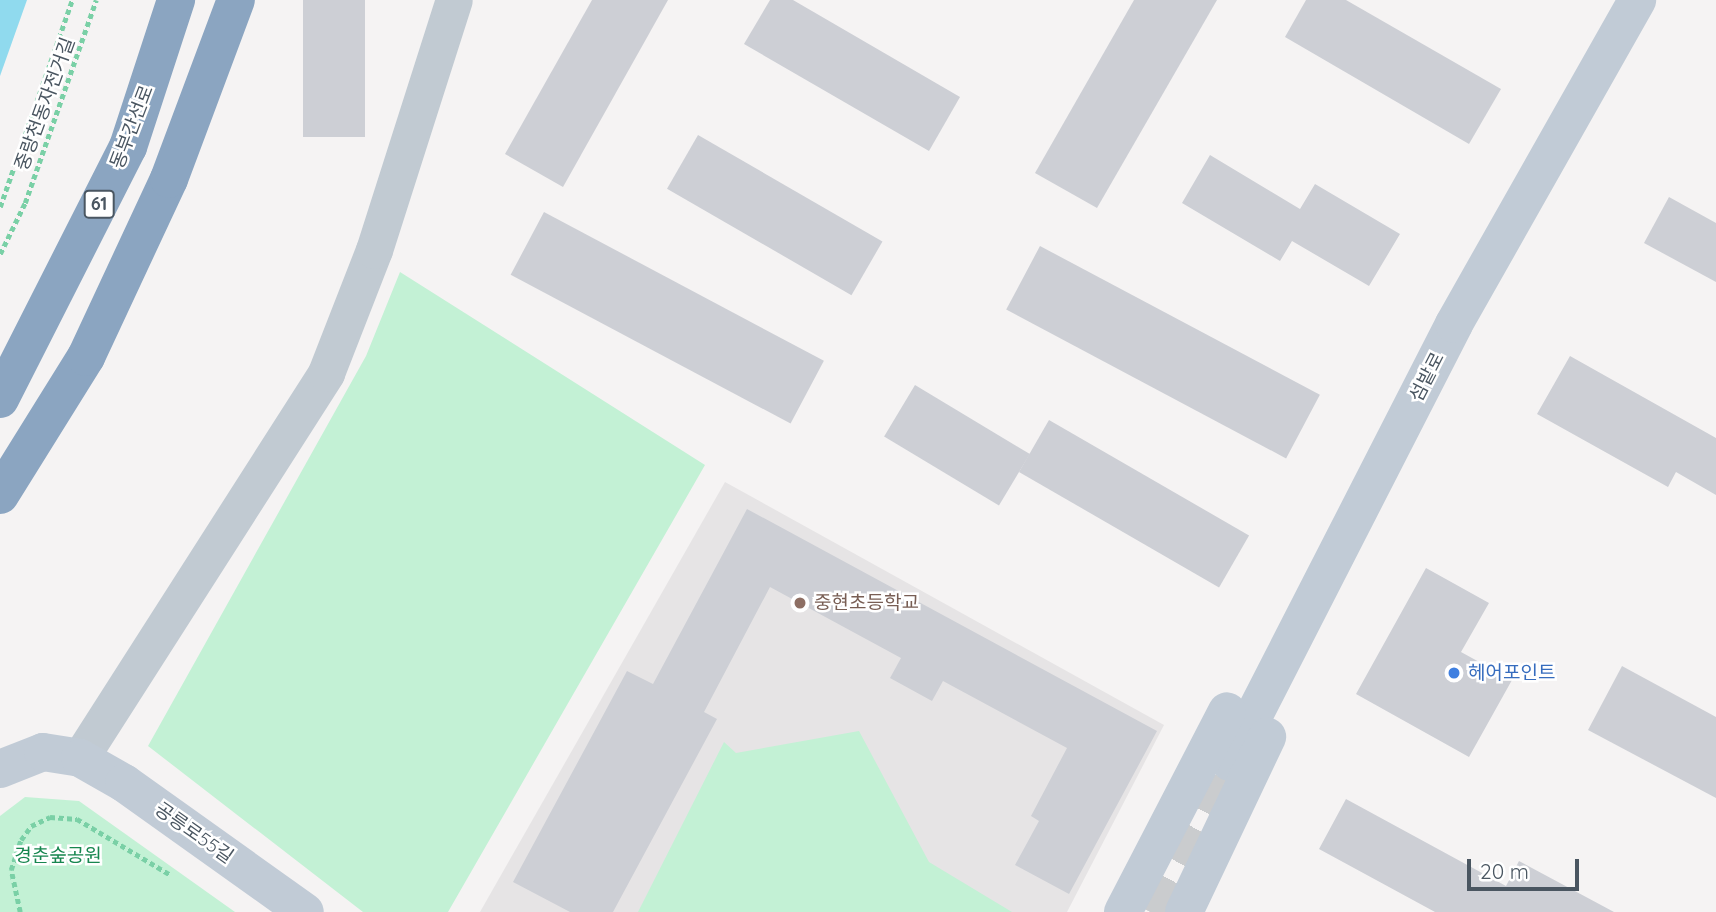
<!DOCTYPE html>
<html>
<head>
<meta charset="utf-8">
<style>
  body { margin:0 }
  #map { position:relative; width:1716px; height:912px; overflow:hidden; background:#f5f3f3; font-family:Quicksand,"Noto Sans KR",sans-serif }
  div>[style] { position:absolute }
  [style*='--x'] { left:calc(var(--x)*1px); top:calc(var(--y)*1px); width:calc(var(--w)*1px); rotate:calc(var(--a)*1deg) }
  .education>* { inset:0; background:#e6e4e5 }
  .green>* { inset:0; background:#c3f1d5 }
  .water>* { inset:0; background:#90daee }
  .building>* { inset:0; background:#cdcfd5; transform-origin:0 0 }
  .secondary-tunnel>* { height:38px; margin-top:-19px; transform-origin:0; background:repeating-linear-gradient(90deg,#caccce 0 38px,transparent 0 57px) }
  .path>* { height:4.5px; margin-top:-2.25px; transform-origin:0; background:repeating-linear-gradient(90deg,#7ad0a6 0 5px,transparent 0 8.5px) }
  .street>* { height:37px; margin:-18.5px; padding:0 18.5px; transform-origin:18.5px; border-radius:18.5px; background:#c1cad2 }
  .secondary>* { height:38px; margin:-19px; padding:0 19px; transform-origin:19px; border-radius:19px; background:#c1cbd6 }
  .highway>* { height:38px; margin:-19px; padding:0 19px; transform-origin:19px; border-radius:19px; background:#8ba5c1 }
  .dots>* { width:19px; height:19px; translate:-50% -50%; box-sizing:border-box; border:4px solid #fff; border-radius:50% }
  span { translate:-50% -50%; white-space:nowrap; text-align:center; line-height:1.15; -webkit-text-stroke:5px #fff; paint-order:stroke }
  .shield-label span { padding:2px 5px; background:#fff; border:2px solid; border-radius:5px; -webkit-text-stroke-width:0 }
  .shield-label { font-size:18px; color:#4a5661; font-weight:700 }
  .street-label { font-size:19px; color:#4a5661 }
  .education-label { font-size:19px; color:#785e54 }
  .left { translate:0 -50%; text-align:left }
  .shop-label { font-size:19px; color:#366cbe }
  .park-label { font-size:19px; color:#17864f }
  .scale { position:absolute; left:1467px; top:859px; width:112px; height:32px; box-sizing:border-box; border:4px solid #4a5661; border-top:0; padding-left:9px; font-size:21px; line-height:24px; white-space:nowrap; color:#4a5661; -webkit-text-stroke:5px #fff; paint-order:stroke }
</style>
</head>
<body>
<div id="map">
  <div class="education">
    <div style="clip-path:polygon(725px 482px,1164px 725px,1067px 912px,480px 912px)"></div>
  </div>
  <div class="green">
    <div style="clip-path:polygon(400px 272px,705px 465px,448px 912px,363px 912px,148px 746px,366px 356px)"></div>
    <div style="clip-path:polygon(859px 731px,929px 862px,1012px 912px,638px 912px,724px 742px,736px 753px)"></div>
    <div style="clip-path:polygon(25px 797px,79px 801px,235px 912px,0 912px,0 816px)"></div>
  </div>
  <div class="water">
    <div style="clip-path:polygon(0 0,27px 0,0 76px)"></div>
  </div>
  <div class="building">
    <div style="left:303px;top:0;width:62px;height:137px"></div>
    <div style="clip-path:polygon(592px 0,668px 0,563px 187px,505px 154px)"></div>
    <div style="clip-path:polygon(770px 0,793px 0,960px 97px,929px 151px,744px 44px)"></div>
    <div style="clip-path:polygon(1134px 0,1217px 0,1097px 208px,1035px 173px)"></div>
    <div style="clip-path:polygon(1306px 0,1346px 0,1501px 89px,1469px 144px,1285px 37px)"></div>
    <div style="left:698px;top:135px;width:213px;height:62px;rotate:30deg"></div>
    <div style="clip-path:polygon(1210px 155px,1300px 209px,1315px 184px,1400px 234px,1369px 286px,1292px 241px,1280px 261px,1182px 203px)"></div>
    <div style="clip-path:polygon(1669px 197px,1716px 223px,1716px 282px,1644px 243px)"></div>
    <div style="left:544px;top:212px;width:317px;height:71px;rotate:28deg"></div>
    <div style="left:1040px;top:246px;width:317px;height:72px;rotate:28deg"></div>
    <div style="clip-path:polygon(1570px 356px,1716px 438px,1716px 495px,1676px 472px,1668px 487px,1537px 414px)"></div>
    <div style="left:915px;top:385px;width:134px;height:60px;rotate:31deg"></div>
    <div style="left:1049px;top:420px;width:231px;height:60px;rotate:30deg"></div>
    <div style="clip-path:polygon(747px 509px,1157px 731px,1069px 894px,1015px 865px,1039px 821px,1031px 816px,1067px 748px,943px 681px,932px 701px,890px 678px,901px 658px,770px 587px,704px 712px,717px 719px,613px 912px,570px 912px,513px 882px,627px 671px,653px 684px)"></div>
    <div style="clip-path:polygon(1426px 568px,1489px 603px,1461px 652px,1512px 680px,1469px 757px,1356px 694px)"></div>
    <div style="clip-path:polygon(1622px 666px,1716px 717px,1716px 798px,1588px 730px)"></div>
    <div style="clip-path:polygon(1346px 799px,1506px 886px,1519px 861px,1614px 912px,1435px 912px,1319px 849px)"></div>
  </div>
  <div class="secondary-tunnel">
    <div style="--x:1150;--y:912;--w:170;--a:-61.9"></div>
  </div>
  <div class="path">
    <div style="--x:0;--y:207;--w:219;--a:-70.8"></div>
    <div style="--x:0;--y:254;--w:57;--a:-63.9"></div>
    <div style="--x:25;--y:203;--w:215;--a:-70.7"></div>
    <div style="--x:20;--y:912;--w:43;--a:-102.1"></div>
    <div style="--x:11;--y:870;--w:32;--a:-72"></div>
    <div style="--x:21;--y:840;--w:17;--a:-54"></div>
    <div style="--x:31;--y:826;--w:21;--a:-25"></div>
    <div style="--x:50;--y:817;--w:27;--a:4"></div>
    <div style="--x:77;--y:819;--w:109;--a:30.8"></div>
  </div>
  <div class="street">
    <div style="--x:80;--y:758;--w:457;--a:-57.4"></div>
    <div style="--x:326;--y:373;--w:132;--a:-68.7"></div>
    <div style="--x:374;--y:250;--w:262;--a:-72.3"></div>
  </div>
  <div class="secondary">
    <div style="--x:1230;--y:762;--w:492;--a:-62.9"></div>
    <div style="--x:1454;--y:324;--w:372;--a:-60.5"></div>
    <div style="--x:0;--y:769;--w:46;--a:-21.6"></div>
    <div style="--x:43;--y:752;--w:37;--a:9"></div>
    <div style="--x:80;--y:758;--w:51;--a:29.6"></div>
    <div style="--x:124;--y:783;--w:222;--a:35.5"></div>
    <div style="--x:1123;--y:912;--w:226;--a:-62.6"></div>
    <div style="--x:1184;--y:912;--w:194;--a:-64.6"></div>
  </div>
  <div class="highway">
    <div style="--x:0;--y:399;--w:283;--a:-63.1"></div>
    <div style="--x:128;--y:147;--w:155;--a:-71.9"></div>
    <div style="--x:0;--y:495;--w:163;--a:-58.1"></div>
    <div style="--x:86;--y:357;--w:196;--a:-65"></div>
    <div style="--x:169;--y:179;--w:191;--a:-69.5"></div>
  </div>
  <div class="dots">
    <div style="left:800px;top:603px;background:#8d6e63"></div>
    <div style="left:1454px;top:673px;background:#3f7fe0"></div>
  </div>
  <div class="shield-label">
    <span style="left:99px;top:204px">61</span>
  </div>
  <div class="street-label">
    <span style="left:45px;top:104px;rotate:-70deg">중랑천동자전거길</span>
    <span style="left:132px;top:127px;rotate:-69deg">동부간선로</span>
    <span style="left:1427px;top:377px;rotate:-63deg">섬밭로</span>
    <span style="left:194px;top:833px;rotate:35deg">공릉로55길</span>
  </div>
  <div class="education-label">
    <span class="left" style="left:814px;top:603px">중현초등학교</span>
  </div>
  <div class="shop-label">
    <span class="left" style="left:1468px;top:673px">헤어포인트</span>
  </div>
  <div class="park-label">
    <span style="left:58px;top:856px">경춘숲공원</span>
  </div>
  <div class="scale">20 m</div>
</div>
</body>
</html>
